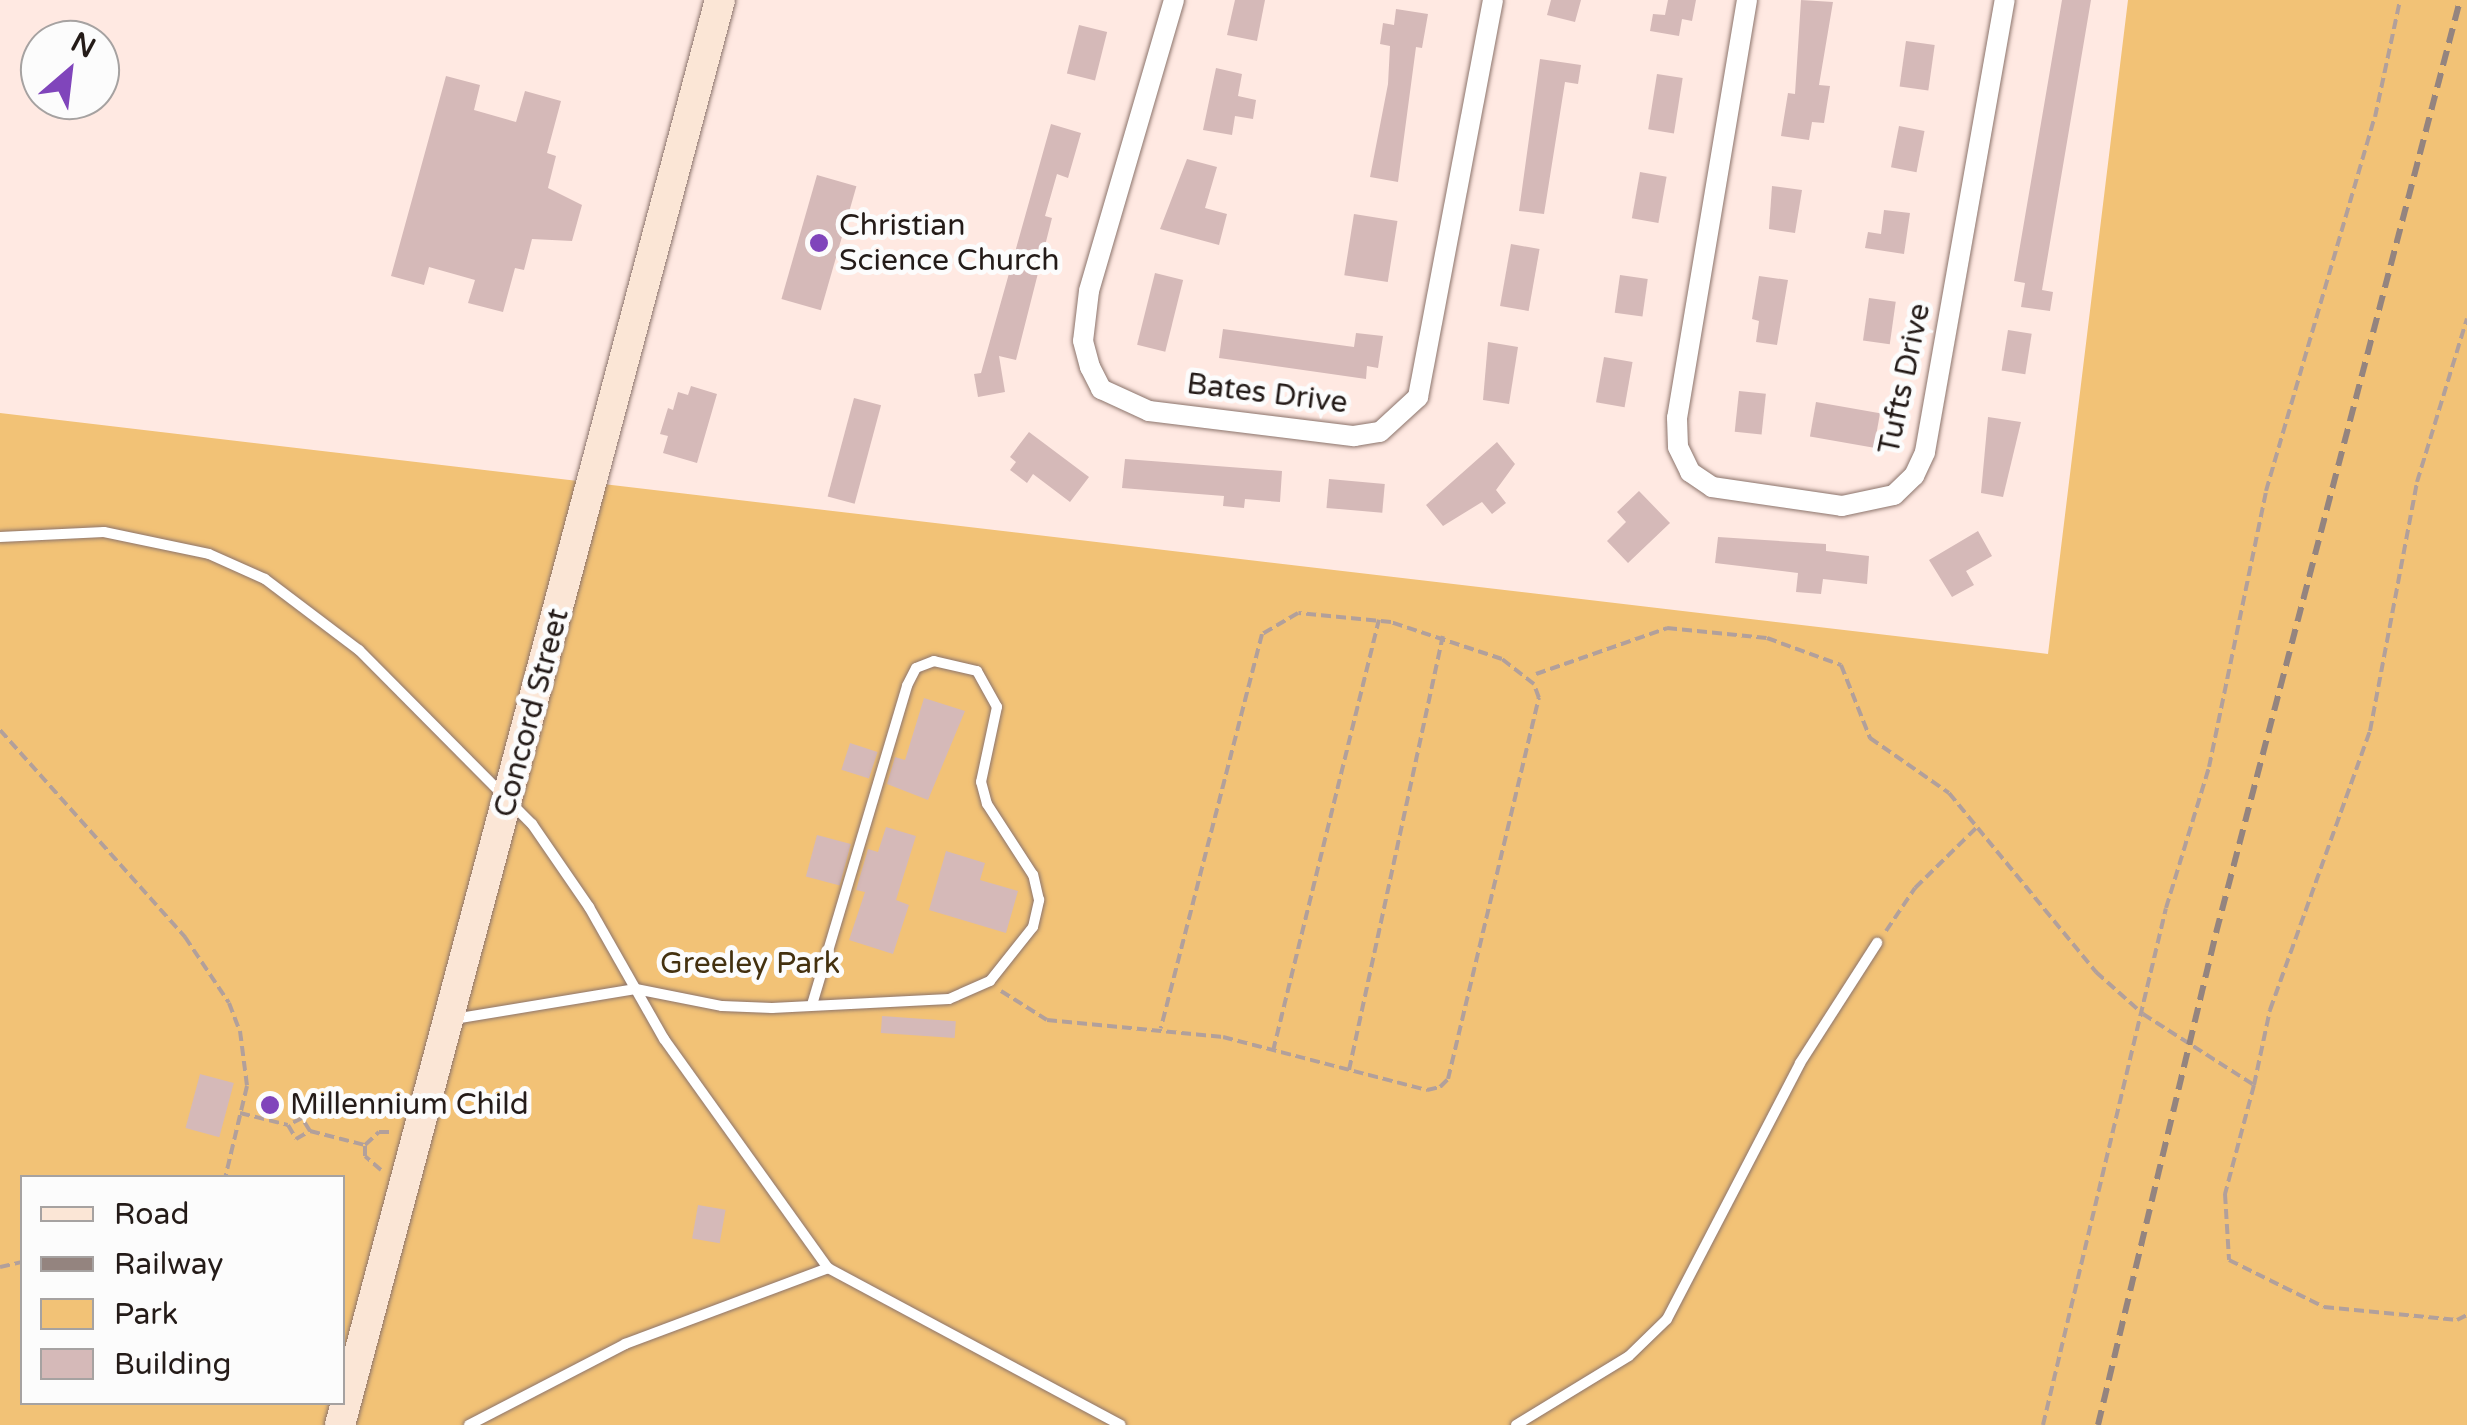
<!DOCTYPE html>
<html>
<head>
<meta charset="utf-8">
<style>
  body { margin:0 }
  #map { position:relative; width:2467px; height:1425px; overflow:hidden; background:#ffe9e2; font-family:"Varela Round",sans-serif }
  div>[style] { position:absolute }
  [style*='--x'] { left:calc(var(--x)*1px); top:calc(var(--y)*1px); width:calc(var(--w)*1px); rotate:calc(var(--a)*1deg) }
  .green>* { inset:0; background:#f2c276 }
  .building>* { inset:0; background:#d5b9b8; transform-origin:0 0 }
  .path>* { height:4px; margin-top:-2px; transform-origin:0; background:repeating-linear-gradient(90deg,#b2a09b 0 10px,transparent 0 15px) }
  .roads { filter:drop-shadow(0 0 2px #8c746c) drop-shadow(0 0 2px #8c746c) }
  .service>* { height:10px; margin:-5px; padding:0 5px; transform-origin:5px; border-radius:5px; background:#fff }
  .minor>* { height:20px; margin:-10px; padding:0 10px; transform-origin:10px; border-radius:10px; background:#fff }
  .secondary>* { height:30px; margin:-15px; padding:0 15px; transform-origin:15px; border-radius:15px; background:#fbe6d6 }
  .rail>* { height:6px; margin-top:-3px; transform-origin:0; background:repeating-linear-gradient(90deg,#94847f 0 15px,transparent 0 23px) }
  .dots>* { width:28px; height:28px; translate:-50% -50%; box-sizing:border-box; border:5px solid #fcfcfc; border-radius:50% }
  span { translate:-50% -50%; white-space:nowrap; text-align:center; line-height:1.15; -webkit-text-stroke:10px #fcfcfc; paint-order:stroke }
  .poi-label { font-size:30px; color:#241b18 }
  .left { translate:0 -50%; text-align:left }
  .street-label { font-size:30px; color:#241b18 }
  .park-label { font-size:30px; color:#44310f }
  .legend { position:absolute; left:20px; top:1175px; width:325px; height:230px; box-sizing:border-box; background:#fcfcfc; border:2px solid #a6a2a1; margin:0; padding:12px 18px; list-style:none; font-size:30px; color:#241b18 }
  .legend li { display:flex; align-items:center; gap:20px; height:50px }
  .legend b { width:50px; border:2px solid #a6a2a1 }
  .north { position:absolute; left:20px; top:20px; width:100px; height:100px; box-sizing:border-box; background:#fcfcfc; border:2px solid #a6a2a1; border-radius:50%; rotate:28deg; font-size:28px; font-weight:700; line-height:40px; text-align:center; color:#241b18 }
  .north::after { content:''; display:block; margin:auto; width:35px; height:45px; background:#8045bb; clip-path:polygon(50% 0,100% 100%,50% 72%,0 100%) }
</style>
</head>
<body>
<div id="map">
  <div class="green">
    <div style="clip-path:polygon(evenodd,2128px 0,2467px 0,2467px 1425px,0 1425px,0 413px,2048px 654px,2128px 0,22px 1178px,342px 1178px,342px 1402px,22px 1402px,22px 1178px)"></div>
  </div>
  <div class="building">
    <div style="clip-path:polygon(1235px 0,1265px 0,1257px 41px,1227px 35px)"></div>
    <div style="clip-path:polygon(1551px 0,1581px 0,1575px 22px,1547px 15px)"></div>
    <div style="clip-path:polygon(1668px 0,1696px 0,1692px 21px,1682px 19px,1679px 36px,1650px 31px,1653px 14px,1665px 15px)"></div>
    <div style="clip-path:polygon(1801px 0,1833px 2px,1819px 85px,1830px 86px,1824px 123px,1812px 122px,1809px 140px,1781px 136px,1788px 93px,1795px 94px)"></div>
    <div style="clip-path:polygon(2062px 0,2091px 0,2042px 290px,2053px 292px,2050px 311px,2021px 307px,2025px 283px,2014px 281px)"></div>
    <div style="clip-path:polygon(1396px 9px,1428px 14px,1422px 48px,1416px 47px,1398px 182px,1370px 177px,1388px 84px,1390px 46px,1380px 44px,1383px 23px,1394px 25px)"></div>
    <div style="left:1079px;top:25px;width:29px;height:50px;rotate:14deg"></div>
    <div style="left:1906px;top:41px;width:29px;height:46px;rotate:8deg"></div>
    <div style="clip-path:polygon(1540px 59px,1581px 65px,1578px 84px,1565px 82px,1544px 214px,1519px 211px)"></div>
    <div style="clip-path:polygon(1216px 68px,1242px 74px,1238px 96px,1256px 100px,1253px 119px,1235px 116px,1232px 135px,1203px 130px)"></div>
    <div style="left:1657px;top:74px;width:26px;height:56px;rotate:9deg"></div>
    <div style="clip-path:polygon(446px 76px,480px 85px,474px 110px,516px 122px,525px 91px,561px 101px,547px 153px,556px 156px,548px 188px,582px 205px,572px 241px,532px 239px,524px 270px,515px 268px,503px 312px,468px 303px,475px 280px,429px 267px,424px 285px,391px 276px)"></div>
    <div style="clip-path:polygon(1051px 124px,1081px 133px,1068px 178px,1057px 174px,1045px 216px,1052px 218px,1016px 360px,999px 356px,1005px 392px,978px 397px,974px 374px,981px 373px)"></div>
    <div style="left:1899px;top:126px;width:26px;height:42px;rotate:11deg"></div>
    <div style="clip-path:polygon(1187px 159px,1217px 167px,1205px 208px,1227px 214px,1219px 245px,1160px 229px)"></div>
    <div style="left:1640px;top:172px;width:27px;height:47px;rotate:10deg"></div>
    <div style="left:817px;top:175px;width:41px;height:129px;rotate:16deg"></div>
    <div style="clip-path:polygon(1772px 186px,1802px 190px,1795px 233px,1769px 229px)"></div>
    <div style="clip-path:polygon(1884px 210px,1910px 213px,1904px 254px,1865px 248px,1868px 232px,1881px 234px)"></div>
    <div style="left:1354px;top:214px;width:44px;height:62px;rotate:9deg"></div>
    <div style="left:1511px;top:244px;width:29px;height:63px;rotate:10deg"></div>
    <div style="left:1155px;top:273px;width:29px;height:74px;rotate:14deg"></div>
    <div style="left:1620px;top:275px;width:28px;height:38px;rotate:8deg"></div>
    <div style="clip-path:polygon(1759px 276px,1788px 280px,1777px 345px,1756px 342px,1759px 321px,1752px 319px)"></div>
    <div style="left:1869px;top:298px;width:27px;height:43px;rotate:8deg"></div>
    <div style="clip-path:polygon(1223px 329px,1354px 347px,1356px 333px,1383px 336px,1378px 368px,1367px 366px,1366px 379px,1219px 358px)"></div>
    <div style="left:2008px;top:330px;width:24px;height:41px;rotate:9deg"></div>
    <div style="clip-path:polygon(1488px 342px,1518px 347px,1509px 404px,1483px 400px)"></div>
    <div style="left:1604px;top:357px;width:29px;height:46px;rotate:10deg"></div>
    <div style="clip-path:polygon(691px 386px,717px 394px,697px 463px,663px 453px,668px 436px,660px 434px,668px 408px,673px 410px,678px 392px,688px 395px)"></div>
    <div style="left:1739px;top:391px;width:27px;height:41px;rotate:6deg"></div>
    <div style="left:854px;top:398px;width:28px;height:102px;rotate:15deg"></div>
    <div style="left:1816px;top:402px;width:65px;height:35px;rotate:10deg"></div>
    <div style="clip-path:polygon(1988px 417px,2021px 422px,2003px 497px,1981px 493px)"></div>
    <div style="clip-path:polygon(1029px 432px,1089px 477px,1070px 502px,1033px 474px,1027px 483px,1010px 470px,1016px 462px,1010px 457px)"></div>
    <div style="clip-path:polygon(1497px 442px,1515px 464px,1496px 490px,1506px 503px,1492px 514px,1482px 502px,1443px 526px,1426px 505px)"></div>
    <div style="clip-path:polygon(1125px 459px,1282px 471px,1280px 502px,1245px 499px,1244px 508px,1223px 506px,1224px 496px,1122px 488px)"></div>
    <div style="left:1329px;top:479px;width:56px;height:29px;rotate:5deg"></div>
    <div style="clip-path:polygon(1639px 491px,1670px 523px,1628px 563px,1607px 541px,1626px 522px,1617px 512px)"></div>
    <div style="clip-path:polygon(1978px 531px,1992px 556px,1966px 571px,1974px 585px,1952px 597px,1929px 560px)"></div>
    <div style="clip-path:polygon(1718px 537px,1826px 544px,1826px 551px,1869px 556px,1867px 584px,1823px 579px,1821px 594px,1796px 592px,1798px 573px,1715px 563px)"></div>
    <div style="clip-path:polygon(924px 698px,965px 711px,928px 800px,887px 784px,895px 757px,905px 760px)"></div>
    <div style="left:850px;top:743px;width:29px;height:28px;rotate:18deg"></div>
    <div style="clip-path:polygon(886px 827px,916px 836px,896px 900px,909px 905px,893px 954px,849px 940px,865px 892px,856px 890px,868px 849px,878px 852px)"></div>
    <div style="left:817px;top:835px;width:35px;height:43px;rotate:15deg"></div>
    <div style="clip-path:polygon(946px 851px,985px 863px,980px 880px,1018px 891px,1006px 933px,929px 910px)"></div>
    <div style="left:882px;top:1016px;width:74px;height:17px;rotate:4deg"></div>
    <div style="left:200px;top:1074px;width:35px;height:56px;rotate:15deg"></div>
    <div style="left:698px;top:1205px;width:28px;height:34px;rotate:10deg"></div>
  </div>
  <div class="path">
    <div style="--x:1536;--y:674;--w:139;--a:-19.3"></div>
    <div style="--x:1667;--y:628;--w:100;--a:5.7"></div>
    <div style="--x:1767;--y:638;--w:79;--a:20"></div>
    <div style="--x:1841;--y:665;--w:79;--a:68.3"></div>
    <div style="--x:1870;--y:738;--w:96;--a:34.8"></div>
    <div style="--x:1949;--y:793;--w:232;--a:50.6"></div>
    <div style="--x:2096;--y:972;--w:63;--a:41.8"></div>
    <div style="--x:2143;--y:1014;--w:132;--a:32.6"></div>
    <div style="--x:2254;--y:1085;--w:113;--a:104.9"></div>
    <div style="--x:2225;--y:1194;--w:66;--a:86.5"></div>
    <div style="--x:2229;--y:1260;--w:106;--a:26.3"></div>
    <div style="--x:2324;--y:1307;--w:134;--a:5.6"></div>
    <div style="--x:2457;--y:1320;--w:11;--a:-27"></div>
    <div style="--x:0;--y:730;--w:278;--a:48.2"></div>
    <div style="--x:185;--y:937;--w:79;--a:56.3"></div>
    <div style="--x:229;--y:1003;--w:30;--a:69"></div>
    <div style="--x:240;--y:1031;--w:55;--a:82.7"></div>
    <div style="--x:247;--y:1086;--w:95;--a:103.4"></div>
    <div style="--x:1886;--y:931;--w:52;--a:-56"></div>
    <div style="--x:1915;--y:888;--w:88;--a:-44.5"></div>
    <div style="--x:1001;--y:991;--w:54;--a:32.2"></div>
    <div style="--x:1047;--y:1020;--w:177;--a:5.5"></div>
    <div style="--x:1223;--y:1037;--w:211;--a:14.6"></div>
    <div style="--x:1427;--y:1090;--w:13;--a:-13"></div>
    <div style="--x:1440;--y:1087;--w:11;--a:-45"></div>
    <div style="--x:1448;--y:1079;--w:392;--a:-76.6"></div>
    <div style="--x:1539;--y:698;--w:15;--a:-110"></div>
    <div style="--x:1534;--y:684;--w:41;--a:-142"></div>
    <div style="--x:1502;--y:659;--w:117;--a:-161.6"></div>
    <div style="--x:1391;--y:622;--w:93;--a:-174.5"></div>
    <div style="--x:1298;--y:613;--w:42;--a:149.7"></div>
    <div style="--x:1262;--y:634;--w:407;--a:104.4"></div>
    <div style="--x:1273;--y:1051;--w:444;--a:-76.2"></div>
    <div style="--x:1349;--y:1070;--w:444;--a:-77.8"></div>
    <div style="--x:2254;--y:1085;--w:77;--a:-78"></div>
    <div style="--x:2270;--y:1010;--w:296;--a:-70.3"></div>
    <div style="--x:2370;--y:731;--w:253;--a:-79.3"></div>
    <div style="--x:2417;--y:482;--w:171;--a:-73"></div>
    <div style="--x:240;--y:1113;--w:49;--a:14"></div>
    <div style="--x:310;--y:1131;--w:15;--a:-122"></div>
    <div style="--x:302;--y:1118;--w:16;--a:153"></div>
    <div style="--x:288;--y:1125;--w:16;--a:60"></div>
    <div style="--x:296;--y:1139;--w:16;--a:-30"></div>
    <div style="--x:310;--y:1131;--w:57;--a:14.3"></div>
    <div style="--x:381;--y:1170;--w:21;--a:-139"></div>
    <div style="--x:365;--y:1156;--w:11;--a:-90"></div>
    <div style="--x:365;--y:1145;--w:19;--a:-43"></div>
    <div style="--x:379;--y:1132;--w:12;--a:0"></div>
    <div style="--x:0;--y:1267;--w:23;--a:-13"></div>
    <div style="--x:2043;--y:1425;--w:531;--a:-76.62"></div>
    <div style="--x:2166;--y:908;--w:147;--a:-73"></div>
    <div style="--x:2209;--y:767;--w:282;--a:-78.3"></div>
    <div style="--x:2266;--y:491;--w:390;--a:-73.8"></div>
    <div style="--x:2375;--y:117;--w:120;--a:-77.9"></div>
  </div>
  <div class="roads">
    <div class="service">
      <div style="--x:0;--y:537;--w:104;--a:-2.8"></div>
      <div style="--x:104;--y:532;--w:107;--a:11.8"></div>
      <div style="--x:209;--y:554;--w:61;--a:24.1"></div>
      <div style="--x:265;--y:579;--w:118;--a:37.1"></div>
      <div style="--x:359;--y:650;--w:245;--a:45.2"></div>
      <div style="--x:532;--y:824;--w:101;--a:55.5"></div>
      <div style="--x:589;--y:907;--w:152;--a:60.4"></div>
      <div style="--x:664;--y:1039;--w:282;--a:54.4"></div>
      <div style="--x:828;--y:1268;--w:332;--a:28.2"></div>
      <div style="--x:454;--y:1019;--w:184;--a:-9.4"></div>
      <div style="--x:636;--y:989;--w:88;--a:11.2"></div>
      <div style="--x:722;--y:1006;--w:50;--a:2.3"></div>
      <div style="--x:772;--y:1008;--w:177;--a:-2.9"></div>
      <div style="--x:949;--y:999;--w:45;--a:-23.7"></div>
      <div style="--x:990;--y:981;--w:69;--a:-51.5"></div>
      <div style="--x:1033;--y:927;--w:28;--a:-77"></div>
      <div style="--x:1039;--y:900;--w:26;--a:-103"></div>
      <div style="--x:1033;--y:875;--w:85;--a:-122.9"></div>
      <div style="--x:987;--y:804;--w:23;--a:-105"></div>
      <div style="--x:981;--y:782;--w:77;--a:-78"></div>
      <div style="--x:997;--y:707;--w:41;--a:-119.1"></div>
      <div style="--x:977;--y:671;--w:44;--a:-166.9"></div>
      <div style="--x:934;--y:661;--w:19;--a:159"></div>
      <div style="--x:916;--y:668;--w:20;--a:117"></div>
      <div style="--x:907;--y:686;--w:330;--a:106.6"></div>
      <div style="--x:469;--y:1425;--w:176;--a:-27.4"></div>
      <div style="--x:625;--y:1344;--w:217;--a:-20.5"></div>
      <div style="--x:1516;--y:1425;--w:132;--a:-31.4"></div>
      <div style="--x:1629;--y:1356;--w:53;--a:-44.2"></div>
      <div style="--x:1667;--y:1319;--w:288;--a:-62.5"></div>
      <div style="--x:1800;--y:1063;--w:143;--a:-57.3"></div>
    </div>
    <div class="minor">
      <div style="--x:1174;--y:0;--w:303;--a:106.3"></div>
      <div style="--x:1089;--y:291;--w:50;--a:96.8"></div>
      <div style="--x:1083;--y:341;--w:27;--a:75"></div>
      <div style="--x:1090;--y:367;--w:25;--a:63"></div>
      <div style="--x:1101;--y:389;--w:53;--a:24.6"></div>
      <div style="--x:1149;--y:411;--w:207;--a:7"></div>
      <div style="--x:1354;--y:436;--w:26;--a:-9"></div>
      <div style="--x:1380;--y:432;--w:52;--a:-42.6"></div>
      <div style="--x:1418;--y:397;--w:404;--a:-79.3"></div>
      <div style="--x:1747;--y:0;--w:424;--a:99.5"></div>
      <div style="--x:1677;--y:418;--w:29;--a:88"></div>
      <div style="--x:1678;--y:447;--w:28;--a:64"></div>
      <div style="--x:1690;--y:472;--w:27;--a:34"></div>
      <div style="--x:1712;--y:487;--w:131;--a:8.3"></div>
      <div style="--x:1842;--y:506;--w:53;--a:-11.9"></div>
      <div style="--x:1894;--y:495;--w:28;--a:-44"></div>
      <div style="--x:1914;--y:476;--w:26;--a:-65"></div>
      <div style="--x:1925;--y:452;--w:459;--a:-80"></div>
    </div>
    <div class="secondary">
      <div style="--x:340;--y:1425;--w:1475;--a:-75.07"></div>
    </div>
  </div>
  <div class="rail">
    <div style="--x:2098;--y:1425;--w:506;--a:-76.51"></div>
    <div style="--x:2216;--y:933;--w:964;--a:-75.34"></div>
  </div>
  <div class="dots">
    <div style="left:819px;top:243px;background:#8045bb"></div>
    <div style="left:270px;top:1105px;background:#8045bb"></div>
  </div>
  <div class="poi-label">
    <span class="left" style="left:839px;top:243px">Christian<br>Science Church</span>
    <span class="left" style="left:290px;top:1105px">Millennium Child</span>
  </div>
  <div class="street-label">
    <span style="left:1905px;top:379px;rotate:-78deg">Tufts Drive</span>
    <span style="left:1267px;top:394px;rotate:7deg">Bates Drive</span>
    <span style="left:532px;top:713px;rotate:-75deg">Concord Street</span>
  </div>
  <div class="park-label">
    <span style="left:750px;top:964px">Greeley Park</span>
  </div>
  <ul class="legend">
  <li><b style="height:12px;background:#fbe6d6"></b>Road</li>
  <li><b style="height:12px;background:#94847f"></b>Railway</li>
  <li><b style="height:28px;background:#f2c276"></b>Park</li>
  <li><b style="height:28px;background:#d5b9b8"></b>Building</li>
  </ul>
  <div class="north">N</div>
</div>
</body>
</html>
